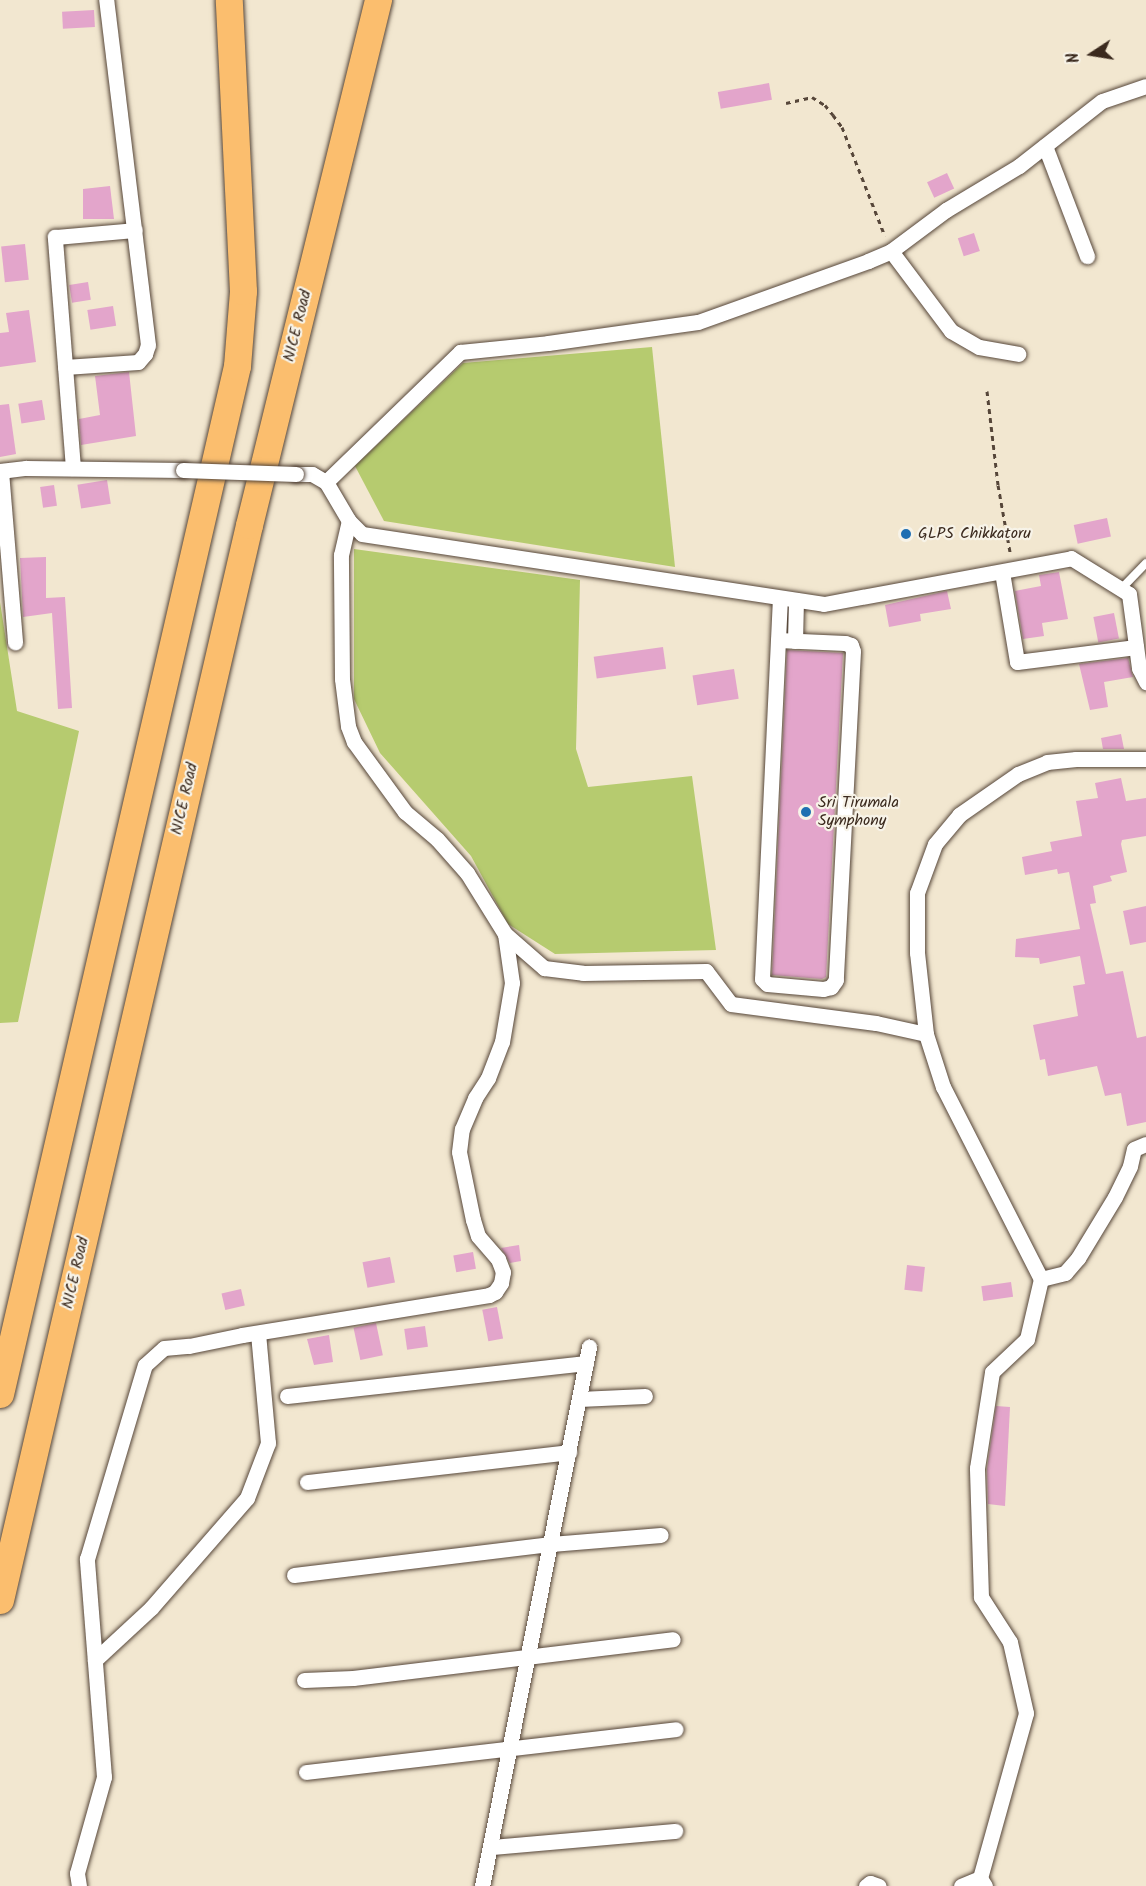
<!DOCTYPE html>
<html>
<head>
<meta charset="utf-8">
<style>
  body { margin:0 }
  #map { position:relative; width:1146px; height:1886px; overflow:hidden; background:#f2e7d0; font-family:Kalam,sans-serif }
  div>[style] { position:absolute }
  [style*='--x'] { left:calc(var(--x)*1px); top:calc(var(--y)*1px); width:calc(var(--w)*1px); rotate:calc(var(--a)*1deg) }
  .green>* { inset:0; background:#b6cb6f }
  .building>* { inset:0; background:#e3a5cb; transform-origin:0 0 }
  .path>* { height:3px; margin-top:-1.5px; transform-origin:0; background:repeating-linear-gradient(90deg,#564639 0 4.5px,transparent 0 9px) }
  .roads { filter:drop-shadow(0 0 2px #564639) drop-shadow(0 0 2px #564639) }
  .service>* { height:8px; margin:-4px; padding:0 4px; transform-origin:4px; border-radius:4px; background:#fff }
  .minor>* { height:15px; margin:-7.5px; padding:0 7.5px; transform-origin:7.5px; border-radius:7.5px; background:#fff }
  .motorway>* { height:27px; margin:-13.5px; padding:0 13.5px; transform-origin:13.5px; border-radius:13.5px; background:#fbbe6e }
  .bridges { filter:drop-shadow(0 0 2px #564639) drop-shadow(0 0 2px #564639) }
  .minor-bridge>* { height:15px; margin:-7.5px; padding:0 7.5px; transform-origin:7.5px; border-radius:7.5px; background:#fff }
  .dots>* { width:16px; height:16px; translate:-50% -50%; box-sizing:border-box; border:3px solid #f7f3e8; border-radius:50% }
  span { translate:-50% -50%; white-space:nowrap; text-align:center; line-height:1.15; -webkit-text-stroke:4.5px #f7f3e8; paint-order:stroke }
  .street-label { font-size:16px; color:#3b2a1e }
  .poi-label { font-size:16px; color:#3b2a1e }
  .left { translate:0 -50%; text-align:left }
  .north { position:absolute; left:1062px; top:24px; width:60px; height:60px; -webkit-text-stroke:4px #f7f3e8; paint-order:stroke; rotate:258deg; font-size:16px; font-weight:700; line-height:24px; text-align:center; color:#3b2a1e }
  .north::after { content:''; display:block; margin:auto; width:21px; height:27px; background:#3b2a1e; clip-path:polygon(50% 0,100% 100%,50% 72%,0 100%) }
</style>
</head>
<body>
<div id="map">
  <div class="green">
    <div style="clip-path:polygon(652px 347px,675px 567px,384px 521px,355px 466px,463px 363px)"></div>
    <div style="clip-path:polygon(354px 549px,580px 580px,576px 749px,588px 787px,692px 776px,716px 950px,555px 954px,508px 924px,471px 856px,380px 753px,354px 699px)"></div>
    <div style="clip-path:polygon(0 602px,17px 711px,79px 731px,18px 1022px,0 1023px)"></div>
  </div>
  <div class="building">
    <div style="left:94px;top:10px;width:17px;height:32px;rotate:87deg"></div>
    <div style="left:769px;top:83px;width:17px;height:52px;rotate:80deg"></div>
    <div style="left:947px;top:173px;width:17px;height:22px;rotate:65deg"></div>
    <div style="clip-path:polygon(110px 186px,114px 219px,83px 219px,83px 189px)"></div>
    <div style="left:974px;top:233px;width:19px;height:17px;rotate:72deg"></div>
    <div style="left:25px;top:244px;width:36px;height:24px;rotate:84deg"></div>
    <div style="left:88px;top:282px;width:18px;height:19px;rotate:81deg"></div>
    <div style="left:113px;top:306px;width:20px;height:26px;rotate:81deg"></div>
    <div style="clip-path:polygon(29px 310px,36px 362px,0 367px,0 333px,9px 332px,6px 313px)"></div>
    <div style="clip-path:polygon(129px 372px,136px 436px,81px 445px,79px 419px,100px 415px,95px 376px)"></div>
    <div style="left:42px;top:400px;width:20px;height:24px;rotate:81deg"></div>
    <div style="clip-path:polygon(9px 404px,16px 454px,0 457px,0 405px)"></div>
    <div style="left:107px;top:480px;width:24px;height:30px;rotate:81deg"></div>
    <div style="left:54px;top:485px;width:21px;height:14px;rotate:82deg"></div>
    <div style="left:1107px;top:518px;width:19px;height:34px;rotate:78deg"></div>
    <div style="clip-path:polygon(46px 557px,46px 598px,65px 597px,72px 708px,58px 709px,52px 613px,23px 617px,20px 558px)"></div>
    <div style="clip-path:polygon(1059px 572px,1068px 619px,1042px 623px,1044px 636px,1023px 639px,1015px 591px,1041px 586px,1039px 575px)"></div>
    <div style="clip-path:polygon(947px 591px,951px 609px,920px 614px,921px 621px,889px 627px,885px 605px)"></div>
    <div style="left:1114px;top:613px;width:26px;height:21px;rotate:79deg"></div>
    <div style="left:663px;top:647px;width:22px;height:70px;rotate:82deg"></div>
    <div style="clip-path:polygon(787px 650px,843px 653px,826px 977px,822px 979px,772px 975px)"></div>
    <div style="clip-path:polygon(1128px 658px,1133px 677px,1104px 682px,1108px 707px,1090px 710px,1079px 664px)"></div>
    <div style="left:734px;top:669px;width:30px;height:42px;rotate:81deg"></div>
    <div style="clip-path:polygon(1121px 734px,1124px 749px,1103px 749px,1101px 738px)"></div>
    <div style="clip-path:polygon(1121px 778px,1126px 801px,1146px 798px,1146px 836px,1122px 840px,1121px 844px,1127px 872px,1110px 876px,1112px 881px,1093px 886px,1096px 903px,1090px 904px,1106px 974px,1123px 971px,1137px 1038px,1146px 1036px,1146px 1122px,1127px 1126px,1121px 1093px,1105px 1096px,1097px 1066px,1048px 1076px,1045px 1059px,1040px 1060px,1033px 1025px,1078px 1016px,1073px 986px,1085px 984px,1080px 956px,1040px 964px,1039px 958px,1015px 957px,1016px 939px,1080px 929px,1069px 872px,1058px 874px,1057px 869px,1025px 875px,1022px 857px,1052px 851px,1050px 842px,1082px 836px,1076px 801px,1098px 798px,1095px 783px)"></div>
    <div style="clip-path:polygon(1146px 906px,1146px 942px,1130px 945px,1123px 911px)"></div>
    <div style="clip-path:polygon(519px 1245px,521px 1261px,510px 1263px,501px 1248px)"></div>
    <div style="left:473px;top:1252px;width:17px;height:20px;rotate:80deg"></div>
    <div style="left:390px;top:1257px;width:26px;height:28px;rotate:79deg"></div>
    <div style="left:907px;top:1265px;width:18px;height:25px;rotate:6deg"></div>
    <div style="left:1011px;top:1282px;width:15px;height:30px;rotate:82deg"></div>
    <div style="left:241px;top:1289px;width:17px;height:20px;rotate:77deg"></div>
    <div style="left:497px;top:1307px;width:32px;height:15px;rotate:79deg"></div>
    <div style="left:376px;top:1323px;width:33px;height:23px;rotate:78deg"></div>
    <div style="left:425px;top:1326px;width:21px;height:21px;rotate:82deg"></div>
    <div style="clip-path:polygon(329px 1335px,333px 1362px,314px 1365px,307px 1339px)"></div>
    <div style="clip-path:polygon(996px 1406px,1010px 1407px,1005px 1506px,988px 1504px,987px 1469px)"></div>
  </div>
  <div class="path">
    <div style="--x:786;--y:103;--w:27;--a:-13"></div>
    <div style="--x:812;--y:97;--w:15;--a:32"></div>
    <div style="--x:825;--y:105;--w:13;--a:51"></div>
    <div style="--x:833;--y:115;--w:15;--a:53"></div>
    <div style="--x:842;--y:127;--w:117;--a:68.5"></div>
    <div style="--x:987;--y:391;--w:95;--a:83.3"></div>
    <div style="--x:998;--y:485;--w:68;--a:79.8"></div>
  </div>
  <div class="roads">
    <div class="service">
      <div style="--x:1121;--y:589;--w:36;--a:-46"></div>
    </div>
    <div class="minor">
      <div style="--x:1045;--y:146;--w:118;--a:69.1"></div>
      <div style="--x:891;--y:251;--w:100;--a:53.1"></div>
      <div style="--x:951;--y:331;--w:32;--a:30"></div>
      <div style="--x:979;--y:347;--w:40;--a:10"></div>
      <div style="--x:65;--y:367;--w:73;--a:-3.9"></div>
      <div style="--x:138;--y:362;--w:11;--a:-49"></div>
      <div style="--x:145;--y:354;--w:9;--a:-72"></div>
      <div style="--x:148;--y:345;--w:348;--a:-96.9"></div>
      <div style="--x:73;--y:468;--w:232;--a:-94.5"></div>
      <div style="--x:55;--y:237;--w:80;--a:-5"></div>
      <div style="--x:0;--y:471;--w:26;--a:-7"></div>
      <div style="--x:26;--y:468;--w:157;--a:0.7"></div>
      <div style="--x:1;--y:471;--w:172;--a:85.3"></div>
      <div style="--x:296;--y:474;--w:16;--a:0"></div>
      <div style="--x:312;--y:474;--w:16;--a:30"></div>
      <div style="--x:326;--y:482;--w:45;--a:59.5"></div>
      <div style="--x:349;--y:521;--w:18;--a:45"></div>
      <div style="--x:362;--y:534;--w:467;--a:8.6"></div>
      <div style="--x:824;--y:604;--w:251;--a:-10.5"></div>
      <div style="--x:1071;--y:558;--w:68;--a:31.8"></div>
      <div style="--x:1129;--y:594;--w:75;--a:82.3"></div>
      <div style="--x:1139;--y:668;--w:16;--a:63"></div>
      <div style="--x:326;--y:482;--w:187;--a:-44.1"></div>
      <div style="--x:460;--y:352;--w:88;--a:-5.8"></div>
      <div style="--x:548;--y:343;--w:151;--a:-8"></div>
      <div style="--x:698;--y:322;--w:181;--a:-19.7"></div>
      <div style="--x:868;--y:261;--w:25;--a:-23"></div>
      <div style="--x:891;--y:251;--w:69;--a:-36.7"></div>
      <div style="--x:946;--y:210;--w:85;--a:-31.1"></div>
      <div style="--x:1019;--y:166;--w:105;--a:-38.1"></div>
      <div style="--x:1102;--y:101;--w:46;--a:-18.8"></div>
      <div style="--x:1002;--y:572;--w:91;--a:80.5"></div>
      <div style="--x:1017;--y:662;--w:120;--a:-7.2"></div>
      <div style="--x:778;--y:640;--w:67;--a:2.6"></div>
      <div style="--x:845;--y:643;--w:6;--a:18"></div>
      <div style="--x:851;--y:645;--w:6;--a:72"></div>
      <div style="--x:853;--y:651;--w:329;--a:93"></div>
      <div style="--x:836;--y:980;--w:9;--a:126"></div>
      <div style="--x:831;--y:987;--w:8;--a:166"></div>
      <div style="--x:823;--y:989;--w:56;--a:-174.9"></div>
      <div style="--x:767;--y:984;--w:7;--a:-135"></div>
      <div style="--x:762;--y:979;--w:381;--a:-87.3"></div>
      <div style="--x:795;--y:641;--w:41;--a:-88.6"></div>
      <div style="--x:505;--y:934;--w:52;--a:41.1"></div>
      <div style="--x:544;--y:968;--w:39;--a:7"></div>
      <div style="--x:583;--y:973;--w:123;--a:-0.9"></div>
      <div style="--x:706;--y:971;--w:41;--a:52.9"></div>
      <div style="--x:731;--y:1004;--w:146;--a:7.5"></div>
      <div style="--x:876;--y:1023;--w:51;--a:12.4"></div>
      <div style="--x:1041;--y:1279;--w:25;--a:-14"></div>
      <div style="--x:1065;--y:1273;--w:20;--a:-49"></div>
      <div style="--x:1078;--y:1258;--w:71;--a:-58.8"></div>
      <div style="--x:1115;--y:1197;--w:34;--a:-64"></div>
      <div style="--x:1130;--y:1166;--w:17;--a:-77"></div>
      <div style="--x:1134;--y:1149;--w:13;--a:-23"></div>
      <div style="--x:287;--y:1396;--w:301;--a:-6.3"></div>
      <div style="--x:579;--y:1399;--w:66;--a:-2.6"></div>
      <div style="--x:307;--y:1482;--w:264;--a:-6.5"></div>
      <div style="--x:294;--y:1575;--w:259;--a:-6.9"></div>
      <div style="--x:551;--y:1544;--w:110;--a:-4.7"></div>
      <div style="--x:95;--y:1660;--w:76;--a:-42.9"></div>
      <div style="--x:151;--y:1608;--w:146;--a:-48.9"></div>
      <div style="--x:247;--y:1498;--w:59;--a:-69.1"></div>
      <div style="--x:268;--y:1443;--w:110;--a:-95.2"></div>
      <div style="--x:304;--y:1680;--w:49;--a:-2.3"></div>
      <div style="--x:353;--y:1678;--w:322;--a:-6.9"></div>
      <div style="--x:306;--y:1772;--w:372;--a:-6.6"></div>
      <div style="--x:491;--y:1847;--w:185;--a:-5"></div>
      <div style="--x:79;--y:1886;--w:13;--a:-99"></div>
      <div style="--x:77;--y:1873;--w:100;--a:-74.3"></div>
      <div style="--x:104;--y:1777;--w:219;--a:-94.5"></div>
      <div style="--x:87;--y:1559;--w:202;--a:-73.4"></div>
      <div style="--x:145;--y:1365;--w:25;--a:-42"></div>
      <div style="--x:164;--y:1348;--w:25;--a:-5"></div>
      <div style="--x:189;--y:1346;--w:54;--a:-11.7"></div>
      <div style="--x:242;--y:1335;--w:250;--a:-9.2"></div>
      <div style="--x:489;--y:1295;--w:7;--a:-27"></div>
      <div style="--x:495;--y:1292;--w:11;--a:-56"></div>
      <div style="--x:501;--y:1283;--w:11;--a:-80"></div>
      <div style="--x:503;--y:1272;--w:14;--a:-111"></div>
      <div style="--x:498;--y:1259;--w:30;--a:-131"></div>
      <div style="--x:478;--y:1236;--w:17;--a:-107"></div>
      <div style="--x:473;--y:1220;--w:69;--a:-101.6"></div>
      <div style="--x:459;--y:1152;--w:23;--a:-83"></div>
      <div style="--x:462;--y:1129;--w:34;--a:-67"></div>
      <div style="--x:475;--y:1098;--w:24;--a:-57"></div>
      <div style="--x:488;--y:1078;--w:39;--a:-69"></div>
      <div style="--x:502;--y:1042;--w:60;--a:-80.4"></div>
      <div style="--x:512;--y:983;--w:49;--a:-98.1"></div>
      <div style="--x:505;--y:934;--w:72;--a:-121.9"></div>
      <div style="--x:467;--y:873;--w:45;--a:-131.4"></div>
      <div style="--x:437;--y:839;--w:42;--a:-139.8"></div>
      <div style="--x:405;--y:812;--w:87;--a:-126.1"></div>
      <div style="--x:354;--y:742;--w:17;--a:-111"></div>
      <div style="--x:348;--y:726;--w:47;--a:-97.3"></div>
      <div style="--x:342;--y:679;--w:124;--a:-90.5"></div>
      <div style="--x:341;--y:555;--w:35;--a:-77"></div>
      <div style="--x:482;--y:1886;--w:550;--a:-78.77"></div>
      <div style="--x:866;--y:1886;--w:5;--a:-37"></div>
      <div style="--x:870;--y:1883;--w:9;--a:18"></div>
      <div style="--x:961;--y:1886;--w:21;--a:-23"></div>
      <div style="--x:985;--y:1886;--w:9;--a:-122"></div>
      <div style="--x:980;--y:1878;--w:171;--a:-74.4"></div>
      <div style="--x:1026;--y:1713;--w:73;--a:-102.7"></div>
      <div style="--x:1010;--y:1642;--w:54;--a:-122.8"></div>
      <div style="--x:981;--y:1597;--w:129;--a:-91.8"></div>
      <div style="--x:977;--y:1468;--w:97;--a:-81.1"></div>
      <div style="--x:992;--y:1372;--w:48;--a:-43.3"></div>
      <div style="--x:1027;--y:1339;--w:62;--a:-76.9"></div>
      <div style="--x:1041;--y:1279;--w:216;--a:-117"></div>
      <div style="--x:943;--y:1087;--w:56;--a:-107.8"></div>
      <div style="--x:926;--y:1034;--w:81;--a:-96.3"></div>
      <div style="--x:917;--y:953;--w:60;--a:-90"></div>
      <div style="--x:917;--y:893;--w:52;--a:-69.8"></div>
      <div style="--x:935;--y:844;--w:38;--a:-50"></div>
      <div style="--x:959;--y:815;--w:72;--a:-34.8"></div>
      <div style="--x:1018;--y:774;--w:31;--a:-22"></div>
      <div style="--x:1047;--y:762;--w:29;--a:-6"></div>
      <div style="--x:1076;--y:759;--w:70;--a:0"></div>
    </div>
    <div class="motorway">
      <div style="--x:0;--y:1394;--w:1055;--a:-77.02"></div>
      <div style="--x:237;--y:366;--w:75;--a:-85.4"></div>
      <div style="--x:243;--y:291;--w:291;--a:-92.8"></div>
      <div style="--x:0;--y:1600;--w:1103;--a:-76.96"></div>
      <div style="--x:249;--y:525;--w:541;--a:-76.2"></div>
    </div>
  </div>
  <div class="bridges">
    <div class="minor-bridge">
      <div style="--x:183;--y:470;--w:113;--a:2"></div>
    </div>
  </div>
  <div class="dots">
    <div style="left:906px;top:534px;background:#1f6fb2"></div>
    <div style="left:806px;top:812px;background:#1f6fb2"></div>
  </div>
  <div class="street-label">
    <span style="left:298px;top:326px;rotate:-76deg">NICE Road</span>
    <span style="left:185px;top:799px;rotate:-77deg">NICE Road</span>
    <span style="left:76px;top:1273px;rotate:-77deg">NICE Road</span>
  </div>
  <div class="poi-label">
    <span class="left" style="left:918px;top:534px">GLPS Chikkatoru</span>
    <span class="left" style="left:818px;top:812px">Sri Tirumala<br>Symphony</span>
  </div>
  <div class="north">N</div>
</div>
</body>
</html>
